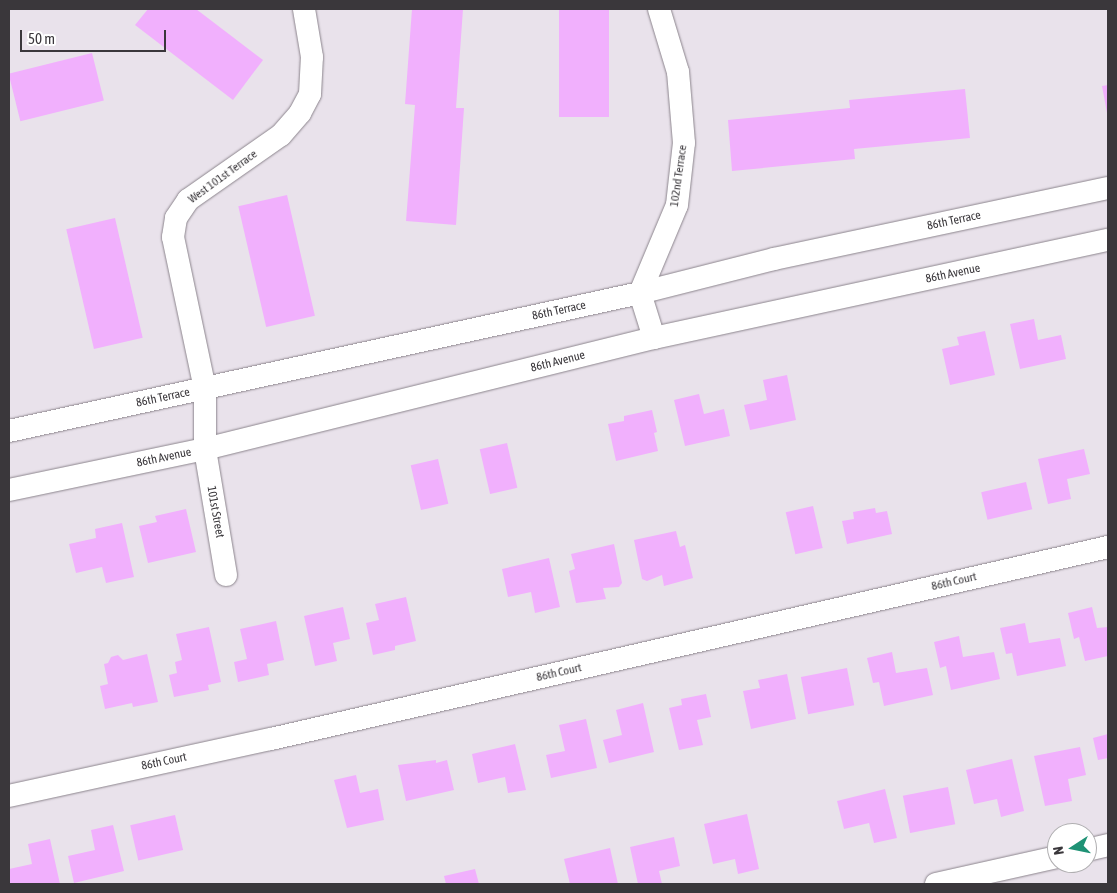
<!DOCTYPE html>
<html>
<head>
<meta charset="utf-8">
<style>
  body { margin:0 }
  #map { position:relative; width:1117px; height:893px; overflow:hidden; background:#e9e2eb; font-family:"Asap Condensed",sans-serif }
  div>[style] { position:absolute }
  [style*='--x'] { left:calc(var(--x)*1px); top:calc(var(--y)*1px); width:calc(var(--w)*1px); rotate:calc(var(--a)*1deg) }
  .building>* { inset:0; background:#f1b0fd; transform-origin:0 0 }
  .roads { filter:drop-shadow(0 0 1px #8c858d) drop-shadow(0 0 1px #8c858d) }
  .minor>* { height:22px; margin:-11px; padding:0 11px; transform-origin:11px; border-radius:11px; background:#fff }
  span { translate:-50% -50%; white-space:nowrap; text-align:center; line-height:1.15; -webkit-text-stroke:4px #fff; paint-order:stroke }
  .street-label { font-size:12px; color:#3a373b }
  .frame { position:absolute; inset:0; border:10px solid #3a373b; pointer-events:none }
  .north { position:absolute; left:1047px; top:823px; width:50px; height:50px; box-sizing:border-box; background:#fff; border:1px solid #b0afb1; border-radius:50%; rotate:259deg; font-size:14px; font-weight:700; line-height:20px; text-align:center; color:#3a373b }
  .north::after { content:''; display:block; margin:auto; width:18px; height:22px; background:#1f9275; clip-path:polygon(50% 0,100% 100%,50% 72%,0 100%) }
  .scale { position:absolute; left:20px; top:30px; width:146px; height:22px; box-sizing:border-box; border:2px solid #3a373b; border-top:0; padding-left:6px; font-size:15px; line-height:18px; white-space:nowrap; color:#3a373b; -webkit-text-stroke:4px #fff; paint-order:stroke }
</style>
</head>
<body>
<div id="map">
  <div class="building">
    <div style="clip-path:polygon(148px 9px,196px 9px,263px 60px,233px 100px,135px 25px)"></div>
    <div style="clip-path:polygon(412px 9px,463px 9px,456px 108px,464px 108px,456px 225px,406px 221px,415px 105px,405px 104px)"></div>
    <div style="left:559px;top:9px;width:50px;height:108px"></div>
    <div style="left:92px;top:53px;width:49px;height:86px;rotate:76deg"></div>
    <div style="clip-path:polygon(1108px 85px,1108px 113px,1107px 113px,1102px 86px)"></div>
    <div style="clip-path:polygon(965px 89px,970px 138px,854px 149px,855px 159px,732px 171px,728px 120px,850px 108px,849px 100px)"></div>
    <div style="left:287px;top:195px;width:124px;height:50px;rotate:77deg"></div>
    <div style="left:115px;top:218px;width:123px;height:50px;rotate:77deg"></div>
    <div style="clip-path:polygon(1034px 319px,1038px 340px,1061px 335px,1066px 359px,1020px 369px,1010px 324px)"></div>
    <div style="clip-path:polygon(985px 331px,995px 375px,950px 385px,942px 349px,959px 345px,957px 337px)"></div>
    <div style="clip-path:polygon(787px 375px,796px 420px,750px 430px,744px 405px,767px 400px,763px 380px)"></div>
    <div style="clip-path:polygon(699px 394px,704px 414px,724px 409px,730px 436px,685px 446px,674px 400px)"></div>
    <div style="clip-path:polygon(652px 410px,657px 432px,654px 433px,658px 451px,616px 461px,608px 424px,624px 421px,624px 416px)"></div>
    <div style="left:507px;top:443px;width:46px;height:28px;rotate:77deg"></div>
    <div style="clip-path:polygon(1084px 449px,1090px 474px,1067px 479px,1071px 499px,1048px 504px,1038px 459px)"></div>
    <div style="left:438px;top:459px;width:46px;height:28px;rotate:77deg"></div>
    <div style="left:1026px;top:482px;width:28px;height:46px;rotate:77deg"></div>
    <div style="left:813px;top:506px;width:43px;height:28px;rotate:77deg"></div>
    <div style="clip-path:polygon(875px 508px,876px 513px,887px 511px,892px 534px,847px 544px,842px 521px,854px 519px,853px 512px)"></div>
    <div style="clip-path:polygon(186px 509px,196px 552px,148px 563px,139px 526px,157px 522px,155px 516px)"></div>
    <div style="clip-path:polygon(122px 523px,134px 577px,106px 583px,102px 567px,76px 573px,69px 544px,96px 538px,95px 529px)"></div>
    <div style="clip-path:polygon(676px 531px,680px 547px,685px 545px,693px 578px,664px 586px,662px 575px,647px 581px,642px 579px,634px 540px)"></div>
    <div style="clip-path:polygon(614px 544px,622px 583px,619px 587px,603px 588px,606px 599px,576px 603px,569px 571px,575px 569px,571px 554px)"></div>
    <div style="clip-path:polygon(549px 558px,560px 607px,535px 613px,531px 592px,508px 597px,502px 569px)"></div>
    <div style="clip-path:polygon(406px 597px,416px 641px,395px 646px,395px 650px,373px 655px,366px 623px,379px 620px,375px 604px)"></div>
    <div style="clip-path:polygon(343px 607px,350px 639px,333px 643px,337px 661px,315px 666px,304px 616px)"></div>
    <div style="clip-path:polygon(1092px 607px,1097px 628px,1108px 627px,1108px 656px,1085px 661px,1079px 637px,1074px 639px,1068px 613px)"></div>
    <div style="clip-path:polygon(276px 621px,284px 660px,267px 664px,269px 675px,238px 682px,234px 662px,247px 659px,240px 629px)"></div>
    <div style="clip-path:polygon(1025px 623px,1029px 643px,1060px 638px,1066px 666px,1017px 676px,1012px 653px,1006px 654px,1000px 628px)"></div>
    <div style="clip-path:polygon(209px 627px,221px 682px,208px 685px,209px 690px,174px 697px,169px 675px,177px 673px,175px 662px,182px 660px,176px 634px)"></div>
    <div style="clip-path:polygon(959px 636px,963px 657px,994px 652px,1000px 679px,951px 690px,946px 666px,940px 668px,934px 642px)"></div>
    <div style="clip-path:polygon(892px 652px,896px 673px,927px 668px,933px 695px,884px 706px,879px 682px,873px 683px,867px 658px)"></div>
    <div style="clip-path:polygon(147px 654px,158px 702px,133px 707px,132px 703px,105px 709px,100px 686px,108px 684px,104px 664px,108px 663px,111px 657px,118px 655px,123px 660px)"></div>
    <div style="left:847px;top:668px;width:38px;height:47px;rotate:79deg"></div>
    <div style="clip-path:polygon(787px 674px,796px 719px,751px 729px,743px 691px,760px 688px,758px 680px)"></div>
    <div style="clip-path:polygon(706px 694px,711px 717px,697px 720px,703px 745px,679px 750px,669px 708px,682px 705px,681px 699px)"></div>
    <div style="clip-path:polygon(643px 703px,654px 752px,609px 763px,603px 740px,622px 735px,616px 710px)"></div>
    <div style="clip-path:polygon(586px 719px,597px 768px,551px 778px,546px 755px,565px 751px,559px 725px)"></div>
    <div style="clip-path:polygon(1108px 734px,1108px 758px,1098px 760px,1093px 738px)"></div>
    <div style="clip-path:polygon(515px 744px,526px 790px,508px 793px,505px 777px,478px 783px,472px 754px)"></div>
    <div style="clip-path:polygon(1080px 747px,1086px 775px,1068px 779px,1072px 801px,1045px 806px,1034px 756px)"></div>
    <div style="clip-path:polygon(1012px 759px,1024px 811px,1001px 817px,997px 799px,974px 804px,966px 770px)"></div>
    <div style="clip-path:polygon(436px 760px,436px 763px,447px 760px,454px 790px,406px 801px,398px 765px)"></div>
    <div style="clip-path:polygon(356px 775px,360px 793px,378px 789px,384px 820px,347px 828px,334px 780px)"></div>
    <div style="left:948px;top:787px;width:38px;height:46px;rotate:79deg"></div>
    <div style="clip-path:polygon(885px 789px,897px 838px,874px 843px,869px 823px,844px 829px,837px 801px)"></div>
    <div style="clip-path:polygon(747px 814px,759px 869px,738px 874px,735px 859px,713px 864px,704px 824px)"></div>
    <div style="left:175px;top:815px;width:36px;height:46px;rotate:77deg"></div>
    <div style="clip-path:polygon(113px 825px,124px 871px,74px 883px,68px 856px,95px 850px,91px 830px)"></div>
    <div style="clip-path:polygon(674px 837px,680px 866px,659px 871px,662px 884px,638px 884px,630px 847px)"></div>
    <div style="clip-path:polygon(50px 839px,60px 884px,9px 884px,9px 869px,32px 864px,28px 844px)"></div>
    <div style="clip-path:polygon(610px 848px,618px 884px,570px 884px,564px 859px)"></div>
    <div style="clip-path:polygon(475px 869px,479px 884px,446px 884px,444px 876px)"></div>
  </div>
  <div class="roads">
    <div class="minor">
      <div style="--x:654;--y:338;--w:47;--a:-107.3"></div>
      <div style="--x:640;--y:293;--w:95;--a:-67.2"></div>
      <div style="--x:677;--y:205;--w:62;--a:-83.6"></div>
      <div style="--x:684;--y:143;--w:71;--a:-94.8"></div>
      <div style="--x:678;--y:72;--w:66;--a:-106.8"></div>
      <div style="--x:9;--y:431;--w:646;--a:-12.34"></div>
      <div style="--x:640;--y:293;--w:138;--a:-14.2"></div>
      <div style="--x:774;--y:259;--w:341;--a:-12"></div>
      <div style="--x:9;--y:490;--w:200;--a:-11.8"></div>
      <div style="--x:205;--y:449;--w:463;--a:-13.9"></div>
      <div style="--x:654;--y:338;--w:464;--a:-12.2"></div>
      <div style="--x:226;--y:575;--w:128;--a:-99.5"></div>
      <div style="--x:205;--y:449;--w:60;--a:-90"></div>
      <div style="--x:205;--y:389;--w:155;--a:-101.9"></div>
      <div style="--x:173;--y:237;--w:19;--a:-81"></div>
      <div style="--x:176;--y:218;--w:22;--a:-56"></div>
      <div style="--x:188;--y:200;--w:113;--a:-35"></div>
      <div style="--x:281;--y:135;--w:29;--a:-49"></div>
      <div style="--x:300;--y:113;--w:21;--a:-62"></div>
      <div style="--x:310;--y:94;--w:37;--a:-87"></div>
      <div style="--x:312;--y:57;--w:49;--a:-99.5"></div>
      <div style="--x:9;--y:796;--w:268;--a:-12.3"></div>
      <div style="--x:271;--y:739;--w:859;--a:-12.92"></div>
      <div style="--x:1087;--y:850;--w:22;--a:-13"></div>
      <div style="--x:936;--y:884;--w:124;--a:-12.6"></div>
    </div>
  </div>
  <div class="street-label">
    <span style="left:679px;top:176px;rotate:-82deg">102nd Terrace</span>
    <span style="left:223px;top:177px;rotate:-36deg">West 101st Terrace</span>
    <span style="left:954px;top:221px;rotate:-12deg">86th Terrace</span>
    <span style="left:953px;top:274px;rotate:-12deg">86th Avenue</span>
    <span style="left:559px;top:311px;rotate:-12deg">86th Terrace</span>
    <span style="left:558px;top:362px;rotate:-14deg">86th Avenue</span>
    <span style="left:163px;top:398px;rotate:-12deg">86th Terrace</span>
    <span style="left:164px;top:458px;rotate:-12deg">86th Avenue</span>
    <span style="left:215px;top:512px;rotate:80deg">101st Street</span>
    <span style="left:954px;top:582px;rotate:-13deg">86th Court</span>
    <span style="left:559px;top:673px;rotate:-13deg">86th Court</span>
    <span style="left:164px;top:762px;rotate:-12deg">86th Court</span>
  </div>
  <div class="frame"></div>
  <div class="north">N</div>
  <div class="scale">50 m</div>
</div>
</body>
</html>
